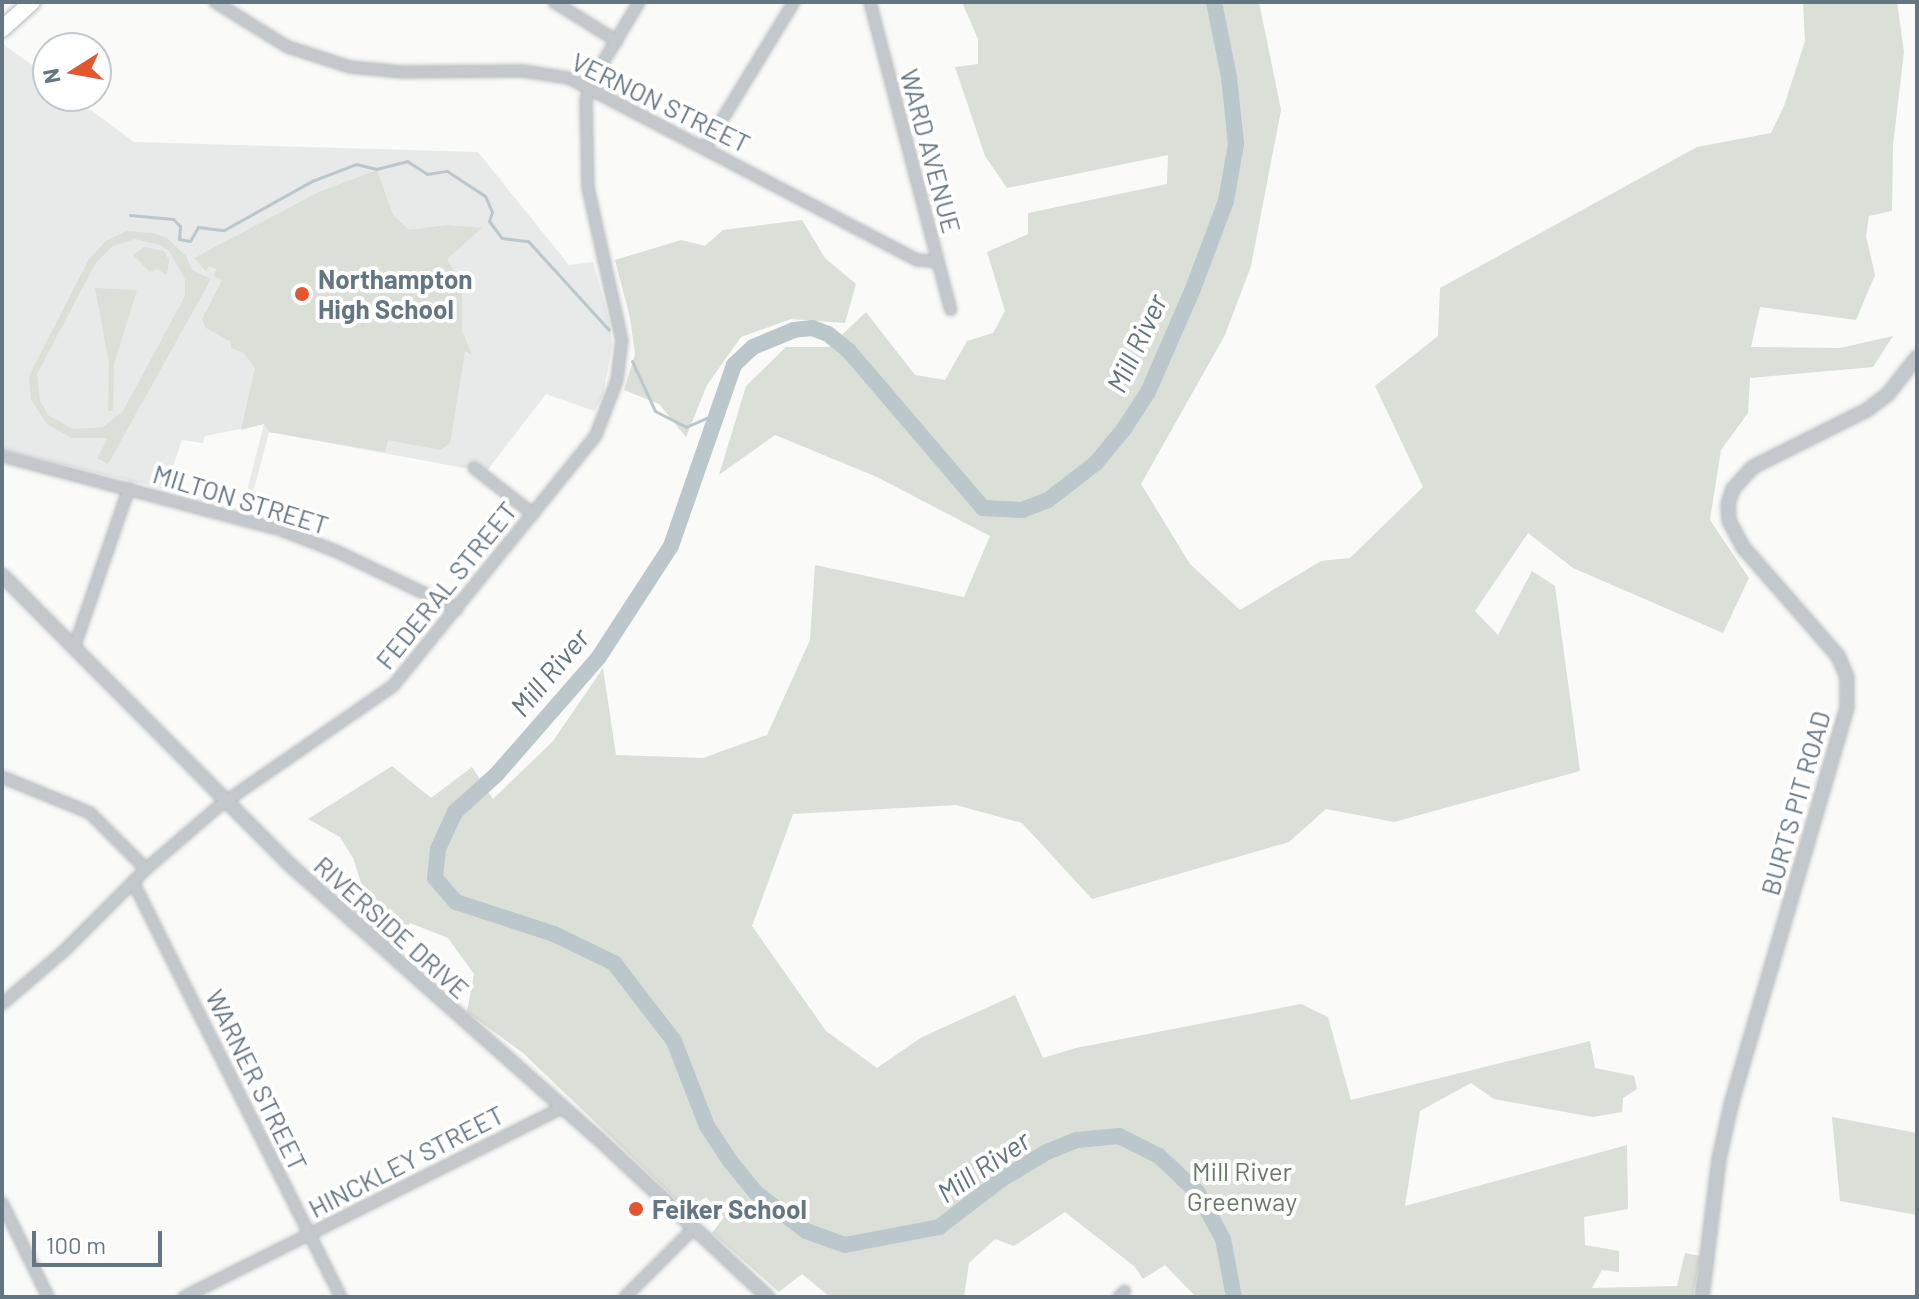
<!DOCTYPE html>
<html>
<head>
<meta charset="utf-8">
<style>
  body { margin:0 }
  #map { position:relative; width:1919px; height:1299px; overflow:hidden; background:#fafaf8; font-family:Barlow,sans-serif }
  div>[style] { position:absolute }
  [style*='--x'] { left:calc(var(--x)*1px); top:calc(var(--y)*1px); width:calc(var(--w)*1px); rotate:calc(var(--a)*1deg) }
  .built>* { inset:0; background:#e8e9e9 }
  .green>* { inset:0; background:#dadfd7 }
  .stream>* { height:3px; margin:-1.5px; padding:0 1.5px; transform-origin:1.5px; border-radius:1.5px; background:#bbc7cb }
  .river>* { height:16px; margin:-8px; padding:0 8px; transform-origin:8px; border-radius:8px; background:#bbc7cb }
  .roads { filter:drop-shadow(0 0 2px #b4b9bd) drop-shadow(0 0 2px #b4b9bd) }
  .minor>* { height:10px; margin:-5px; padding:0 5px; transform-origin:5px; border-radius:5px; background:#c3c8cc }
  .tertiary>* { height:12px; margin:-6px; padding:0 6px; transform-origin:6px; border-radius:6px; background:#c3c8cc }
  .trunk>* { height:16px; margin:-8px; padding:0 8px; transform-origin:8px; border-radius:8px; background:#fff }
  .dots>* { width:22px; height:22px; translate:-50% -50%; box-sizing:border-box; border:4px solid #fff; border-radius:50% }
  span { translate:-50% -50%; white-space:nowrap; text-align:center; line-height:1.15; -webkit-text-stroke:8px #fff; paint-order:stroke }
  .street-label { font-size:26px; color:#657683 }
  .poi-label { font-size:26px; color:#657683; font-weight:700 }
  .left { translate:0 -50%; text-align:left }
  .park-label { font-size:26px; color:#687a64 }
  .water-label { font-size:28px; color:#60757c; font-style:italic }
  .frame { position:absolute; inset:0; border:4px solid #657683; pointer-events:none }
  .north { position:absolute; left:32px; top:32px; width:80px; height:80px; box-sizing:border-box; background:#fff; border:2px solid #c1c8cd; border-radius:50%; rotate:259deg; font-size:22px; font-weight:700; line-height:32px; text-align:center; color:#657683 }
  .north::after { content:''; display:block; margin:auto; width:28px; height:36px; background:#e4572e; clip-path:polygon(50% 0,100% 100%,50% 72%,0 100%) }
  .scale { position:absolute; left:32px; top:1231px; width:130px; height:36px; box-sizing:border-box; border:4px solid #657683; border-top:0; padding-left:10px; font-size:24px; line-height:28px; white-space:nowrap; color:#657683; -webkit-text-stroke:6px #fff; paint-order:stroke }
</style>
</head>
<body>
<div id="map">
  <div class="built">
    <div style="clip-path:polygon(2px 43px,48px 77px,48px 96px,72px 96px,134px 142px,478px 152px,569px 265px,593px 262px,610px 324px,612px 345px,603px 396px,594px 411px,546px 394px,486px 472px,269px 432px,248px 512px,242px 510px,264px 424px,205px 436px,203px 443px,182px 440px,165px 489px,2px 450px)"></div>
  </div>
  <div class="green">
    <div style="clip-path:polygon(962px 2px,1259px 2px,1281px 110px,1251px 266px,1225px 335px,1141px 484px,1190px 564px,1240px 610px,1321px 561px,1350px 558px,1423px 487px,1375px 386px,1438px 336px,1440px 288px,1697px 147px,1771px 133px,1784px 106px,1805px 41px,1803px 2px,1897px 2px,1904px 52px,1893px 145px,1892px 211px,1869px 216px,1866px 236px,1875px 275px,1856px 320px,1760px 307px,1751px 347px,1840px 348px,1893px 336px,1873px 367px,1750px 378px,1748px 413px,1721px 450px,1710px 520px,1749px 578px,1723px 633px,1573px 568px,1528px 533px,1475px 611px,1498px 635px,1532px 571px,1555px 586px,1580px 771px,1394px 822px,1326px 809px,1289px 842px,1092px 899px,1022px 823px,956px 805px,793px 814px,752px 926px,826px 1031px,877px 1068px,922px 1037px,1015px 995px,1043px 1058px,1076px 1048px,1301px 1004px,1328px 1017px,1351px 1100px,1590px 1041px,1595px 1068px,1634px 1076px,1637px 1089px,1623px 1098px,1622px 1112px,1593px 1117px,1494px 1099px,1471px 1083px,1420px 1111px,1405px 1206px,1627px 1145px,1628px 1209px,1584px 1217px,1585px 1245px,1619px 1251px,1619px 1272px,1602px 1270px,1592px 1288px,1677px 1286px,1685px 1253px,1700px 1256px,1693px 1297px,1196px 1297px,1165px 1265px,1143px 1279px,1135px 1267px,1065px 1212px,1014px 1246px,995px 1239px,969px 1263px,964px 1297px,830px 1297px,802px 1274px,779px 1292px,712px 1233px,724px 1217px,706px 1197px,687px 1210px,523px 1053px,467px 1012px,474px 974px,448px 938px,410px 923px,393px 949px,347px 905px,364px 892px,353px 858px,340px 837px,308px 819px,392px 766px,431px 798px,472px 767px,493px 799px,553px 741px,603px 668px,616px 755px,703px 758px,767px 735px,810px 640px,815px 565px,964px 597px,990px 536px,877px 477px,775px 435px,719px 475px,746px 386px,786px 347px,829px 347px,866px 312px,915px 375px,945px 380px,967px 341px,993px 333px,1005px 311px,987px 252px,1028px 234px,1028px 213px,1167px 184px,1168px 155px,1007px 188px,985px 156px,955px 67px,978px 64px,978px 39px)"></div>
    <div style="clip-path:polygon(377px 170px,393px 215px,409px 230px,447px 225px,482px 228px,447px 259px,462px 285px,462px 331px,472px 355px,465px 351px,450px 443px,440px 450px,388px 440px,385px 452px,269px 432px,264px 424px,241px 430px,255px 368px,244px 353px,231px 348px,231px 342px,206px 328px,202px 319px,222px 280px,214px 276px,216px 269px,209px 266px,206px 271px,194px 258px,319px 192px)"></div>
    <div style="clip-path:polygon(802px 220px,825px 258px,856px 284px,845px 323px,791px 319px,741px 337px,707px 385px,686px 437px,659px 404px,624px 390px,635px 354px,630px 318px,615px 260px,681px 240px,705px 246px,723px 230px)"></div>
    <div style="clip-path:polygon(evenodd,127px 231px,153px 233px,167px 238px,186px 256px,192px 270px,211px 279px,108px 464px,97px 458px,108px 438px,72px 438px,47px 424px,31px 400px,29px 376px,89px 259px,106px 241px,127px 231px,135px 239px,160px 245px,170px 252px,185px 279px,185px 296px,123px 411px,103px 427px,73px 429px,48px 415px,40px 401px,37px 374px,95px 264px,113px 246px,135px 239px)"></div>
    <div style="clip-path:polygon(144px 247px,164px 251px,169px 260px,167px 275px,157px 269px,150px 272px,133px 255px)"></div>
    <div style="clip-path:polygon(95px 288px,137px 290px,114px 364px,113px 411px,108px 411px,109px 363px)"></div>
    <div style="clip-path:polygon(1832px 1117px,1917px 1133px,1917px 1215px,1840px 1201px)"></div>
  </div>
  <div class="stream">
    <div style="--x:130;--y:215;--w:43;--a:5.3"></div>
    <div style="--x:173;--y:219;--w:10;--a:45"></div>
    <div style="--x:180;--y:226;--w:13;--a:94"></div>
    <div style="--x:179;--y:239;--w:11;--a:10"></div>
    <div style="--x:190;--y:241;--w:16;--a:-60"></div>
    <div style="--x:198;--y:227;--w:26;--a:7"></div>
    <div style="--x:224;--y:230;--w:101;--a:-29.1"></div>
    <div style="--x:312;--y:181;--w:47;--a:-21.1"></div>
    <div style="--x:356;--y:164;--w:21;--a:14"></div>
    <div style="--x:376;--y:169;--w:32;--a:-14"></div>
    <div style="--x:407;--y:161;--w:24;--a:33"></div>
    <div style="--x:427;--y:174;--w:20;--a:-9"></div>
    <div style="--x:447;--y:171;--w:45;--a:33.3"></div>
    <div style="--x:485;--y:196;--w:17;--a:66"></div>
    <div style="--x:492;--y:212;--w:9;--a:108"></div>
    <div style="--x:489;--y:221;--w:21;--a:53"></div>
    <div style="--x:502;--y:238;--w:26;--a:7"></div>
    <div style="--x:528;--y:241;--w:120;--a:47.7"></div>
    <div style="--x:632;--y:361;--w:55;--a:65.3"></div>
    <div style="--x:655;--y:411;--w:35;--a:27"></div>
    <div style="--x:686;--y:427;--w:34;--a:-24"></div>
  </div>
  <div class="river">
    <div style="--x:1214;--y:2;--w:76;--a:78.7"></div>
    <div style="--x:1229;--y:77;--w:67;--a:84"></div>
    <div style="--x:1236;--y:144;--w:58;--a:100"></div>
    <div style="--x:1226;--y:201;--w:94;--a:110.6"></div>
    <div style="--x:1193;--y:289;--w:112;--a:113.6"></div>
    <div style="--x:1148;--y:392;--w:44;--a:123"></div>
    <div style="--x:1124;--y:429;--w:44;--a:129.5"></div>
    <div style="--x:1096;--y:463;--w:61;--a:142.4"></div>
    <div style="--x:1048;--y:500;--w:28;--a:159"></div>
    <div style="--x:1022;--y:510;--w:39;--a:-177"></div>
    <div style="--x:983;--y:508;--w:206;--a:-130.5"></div>
    <div style="--x:849;--y:351;--w:27;--a:-141"></div>
    <div style="--x:828;--y:334;--w:17;--a:-159"></div>
    <div style="--x:812;--y:328;--w:18;--a:174"></div>
    <div style="--x:794;--y:330;--w:44;--a:157.5"></div>
    <div style="--x:753;--y:347;--w:26;--a:137"></div>
    <div style="--x:734;--y:365;--w:192;--a:109.2"></div>
    <div style="--x:671;--y:546;--w:132;--a:123"></div>
    <div style="--x:599;--y:657;--w:155;--a:131.1"></div>
    <div style="--x:497;--y:774;--w:57;--a:137.9"></div>
    <div style="--x:455;--y:812;--w:41;--a:114.7"></div>
    <div style="--x:438;--y:849;--w:29;--a:96"></div>
    <div style="--x:435;--y:878;--w:32;--a:49"></div>
    <div style="--x:456;--y:902;--w:103;--a:18.1"></div>
    <div style="--x:554;--y:934;--w:67;--a:25.8"></div>
    <div style="--x:614;--y:963;--w:98;--a:52.4"></div>
    <div style="--x:674;--y:1041;--w:91;--a:68.8"></div>
    <div style="--x:707;--y:1126;--w:42;--a:56.7"></div>
    <div style="--x:730;--y:1161;--w:41;--a:50.9"></div>
    <div style="--x:756;--y:1193;--w:63;--a:37.2"></div>
    <div style="--x:806;--y:1231;--w:41;--a:19.7"></div>
    <div style="--x:845;--y:1245;--w:96;--a:-10.8"></div>
    <div style="--x:939;--y:1227;--w:79;--a:-37.3"></div>
    <div style="--x:1002;--y:1179;--w:52;--a:-31"></div>
    <div style="--x:1047;--y:1152;--w:32;--a:-22"></div>
    <div style="--x:1077;--y:1140;--w:42;--a:-5.4"></div>
    <div style="--x:1119;--y:1136;--w:45;--a:26.6"></div>
    <div style="--x:1159;--y:1156;--w:54;--a:43.5"></div>
    <div style="--x:1198;--y:1193;--w:52;--a:61.5"></div>
    <div style="--x:1223;--y:1239;--w:59;--a:79.3"></div>
  </div>
  <div class="roads">
    <div class="minor">
      <div style="--x:215;--y:2;--w:86;--a:31.7"></div>
      <div style="--x:288;--y:47;--w:65;--a:17.9"></div>
      <div style="--x:350;--y:67;--w:52;--a:5.5"></div>
      <div style="--x:402;--y:72;--w:121;--a:-0.5"></div>
      <div style="--x:523;--y:71;--w:47;--a:8.7"></div>
      <div style="--x:569;--y:78;--w:393;--a:27.6"></div>
      <div style="--x:917;--y:260;--w:21;--a:5"></div>
      <div style="--x:554;--y:2;--w:74;--a:31.8"></div>
      <div style="--x:870;--y:2;--w:318;--a:75.3"></div>
      <div style="--x:706;--y:146;--w:169;--a:-58.6"></div>
      <div style="--x:2;--y:456;--w:286;--a:14.8"></div>
      <div style="--x:279;--y:529;--w:63;--a:21.3"></div>
      <div style="--x:338;--y:552;--w:132;--a:25.6"></div>
      <div style="--x:474;--y:468;--w:75;--a:37.9"></div>
      <div style="--x:74;--y:648;--w:169;--a:-71"></div>
      <div style="--x:2;--y:777;--w:95;--a:22.2"></div>
      <div style="--x:90;--y:813;--w:79;--a:45"></div>
      <div style="--x:133;--y:882;--w:464;--a:63.4"></div>
      <div style="--x:2;--y:1004;--w:82;--a:-40.5"></div>
      <div style="--x:64;--y:951;--w:116;--a:-45"></div>
      <div style="--x:146;--y:869;--w:96;--a:-40.8"></div>
      <div style="--x:219;--y:806;--w:211;--a:-34.6"></div>
      <div style="--x:393;--y:686;--w:323;--a:-51"></div>
      <div style="--x:596;--y:435;--w:59;--a:-69.1"></div>
      <div style="--x:617;--y:380;--w:39;--a:-83"></div>
      <div style="--x:622;--y:341;--w:157;--a:-102.5"></div>
      <div style="--x:588;--y:188;--w:89;--a:-91.3"></div>
      <div style="--x:586;--y:99;--w:21;--a:-71"></div>
      <div style="--x:593;--y:79;--w:90;--a:-59.1"></div>
      <div style="--x:2;--y:1203;--w:105;--a:63.9"></div>
      <div style="--x:184;--y:1297;--w:424;--a:-26.6"></div>
      <div style="--x:625;--y:1297;--w:98;--a:-45"></div>
      <div style="--x:1119;--y:1297;--w:8;--a:-45"></div>
    </div>
    <div class="tertiary">
      <div style="--x:2;--y:575;--w:407;--a:45.2"></div>
      <div style="--x:289;--y:864;--w:413;--a:41.6"></div>
      <div style="--x:598;--y:1138;--w:233;--a:43.1"></div>
      <div style="--x:1702;--y:1297;--w:139;--a:-83"></div>
      <div style="--x:1719;--y:1159;--w:59;--a:-77.4"></div>
      <div style="--x:1732;--y:1101;--w:410;--a:-73.7"></div>
      <div style="--x:1847;--y:707;--w:30;--a:-90"></div>
      <div style="--x:1847;--y:677;--w:23;--a:-113"></div>
      <div style="--x:1838;--y:656;--w:145;--a:-131.1"></div>
      <div style="--x:1743;--y:547;--w:30;--a:-118"></div>
      <div style="--x:1729;--y:521;--w:17;--a:-93"></div>
      <div style="--x:1728;--y:504;--w:16;--a:-72"></div>
      <div style="--x:1733;--y:489;--w:30;--a:-48"></div>
      <div style="--x:1753;--y:467;--w:127;--a:-26.6"></div>
      <div style="--x:1867;--y:410;--w:26;--a:-37"></div>
      <div style="--x:1888;--y:394;--w:47;--a:-51.9"></div>
    </div>
    <div class="trunk">
      <div style="--x:2;--y:29;--w:40;--a:-42"></div>
    </div>
  </div>
  <div class="dots">
    <div style="left:302px;top:294px;background:#e4572e"></div>
    <div style="left:636px;top:1209px;background:#e4572e"></div>
  </div>
  <div class="street-label">
    <span style="left:661px;top:102px;rotate:26deg">VERNON STREET</span>
    <span style="left:931px;top:151px;rotate:75deg">WARD AVENUE</span>
    <span style="left:241px;top:499px;rotate:17deg">MILTON STREET</span>
    <span style="left:446px;top:585px;rotate:-51deg">FEDERAL STREET</span>
    <span style="left:1795px;top:803px;rotate:-74deg">BURTS PIT ROAD</span>
    <span style="left:392px;top:927px;rotate:42deg">RIVERSIDE DRIVE</span>
    <span style="left:257px;top:1080px;rotate:64deg">WARNER STREET</span>
    <span style="left:406px;top:1161px;rotate:-27deg">HINCKLEY STREET</span>
  </div>
  <div class="poi-label">
    <span class="left" style="left:318px;top:294px">Northampton<br>High School</span>
    <span class="left" style="left:652px;top:1209px">Feiker School</span>
  </div>
  <div class="park-label">
    <span style="left:1242px;top:1186px">Mill River<br>Greenway</span>
  </div>
  <div class="water-label">
    <span style="left:1136px;top:343px;rotate:-65deg">Mill River</span>
    <span style="left:549px;top:672px;rotate:-50deg">Mill River</span>
    <span style="left:983px;top:1166px;rotate:-34deg">Mill River</span>
  </div>
  <div class="frame"></div>
  <div class="north">N</div>
  <div class="scale">100 m</div>
</div>
</body>
</html>
